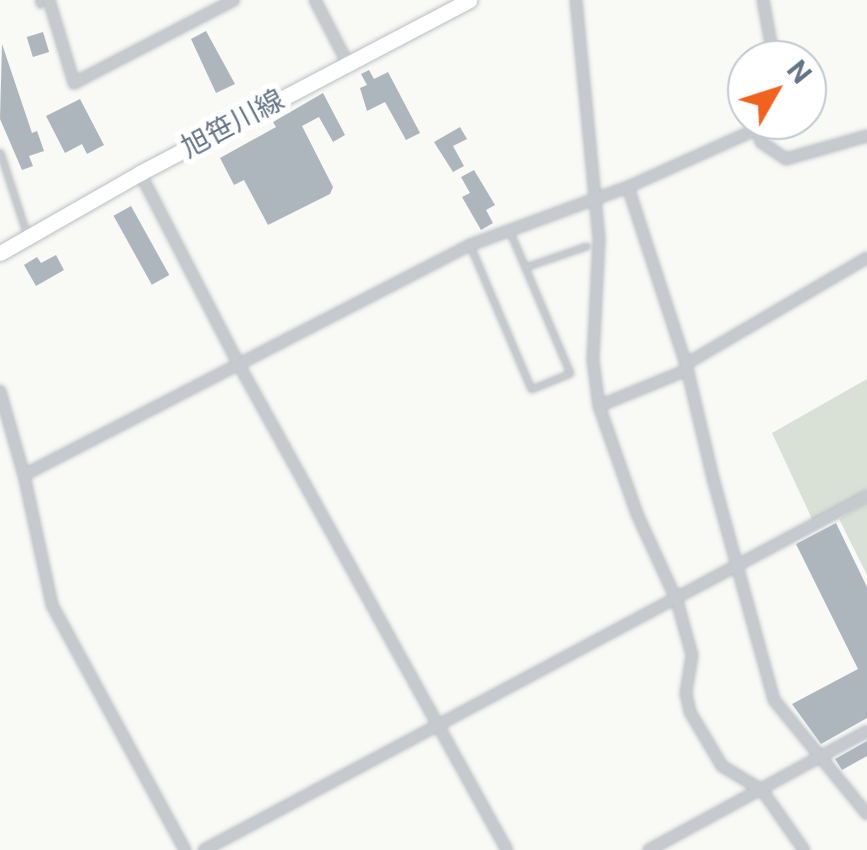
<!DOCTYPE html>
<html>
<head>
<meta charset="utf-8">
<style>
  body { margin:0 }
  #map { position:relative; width:867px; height:850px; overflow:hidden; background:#f9f9f6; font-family:Roboto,"Noto Sans JP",sans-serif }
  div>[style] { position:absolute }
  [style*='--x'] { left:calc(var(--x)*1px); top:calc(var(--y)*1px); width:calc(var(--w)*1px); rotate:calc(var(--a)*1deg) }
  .green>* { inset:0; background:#d9e1d7 }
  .building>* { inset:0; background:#aeb6bd; transform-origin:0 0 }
  .roads { filter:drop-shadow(0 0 2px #babfc4) drop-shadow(0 0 2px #babfc4) }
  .service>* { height:5px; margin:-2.5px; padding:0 2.5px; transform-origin:2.5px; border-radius:2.5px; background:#c6c9ce }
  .minor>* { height:10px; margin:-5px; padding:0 5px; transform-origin:5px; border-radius:5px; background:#c6c9ce }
  .secondary>* { height:15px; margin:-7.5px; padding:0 7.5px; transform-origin:7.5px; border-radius:7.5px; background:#fff }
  span { translate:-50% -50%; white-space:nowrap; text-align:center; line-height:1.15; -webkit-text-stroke:10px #fff; paint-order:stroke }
  .street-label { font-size:28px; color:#657689 }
  .north { position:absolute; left:727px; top:40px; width:100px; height:100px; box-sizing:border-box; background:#fff; border:2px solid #c1c8d0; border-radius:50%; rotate:51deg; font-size:28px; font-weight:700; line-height:40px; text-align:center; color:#657689 }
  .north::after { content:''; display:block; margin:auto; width:35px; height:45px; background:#f0621e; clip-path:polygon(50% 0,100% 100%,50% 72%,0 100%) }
</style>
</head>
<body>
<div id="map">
  <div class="green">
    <div style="clip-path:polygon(867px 379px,867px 490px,813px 521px,772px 433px)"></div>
    <div style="clip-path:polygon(867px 502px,867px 575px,839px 519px)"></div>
  </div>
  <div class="building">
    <div style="clip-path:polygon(206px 31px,235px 84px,216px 93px,191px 39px)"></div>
    <div style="left:43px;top:32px;width:21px;height:17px;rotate:73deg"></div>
    <div style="clip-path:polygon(2px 44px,32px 133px,37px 131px,44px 151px,29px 156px,33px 166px,22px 170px,0 119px)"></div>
    <div style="clip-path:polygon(369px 70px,374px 79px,388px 72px,420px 133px,406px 140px,385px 102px,367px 111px,360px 88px,367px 85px,361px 74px)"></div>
    <div style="clip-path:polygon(323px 93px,345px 135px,333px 142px,319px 117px,302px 126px,333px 187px,330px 194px,268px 225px,244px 180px,234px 185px,220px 158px,276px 127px,273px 122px)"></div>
    <div style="clip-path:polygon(80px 99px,104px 145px,87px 154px,82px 144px,65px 153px,46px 116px)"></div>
    <div style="clip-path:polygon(460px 127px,467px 139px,453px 146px,464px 166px,453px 172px,434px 142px)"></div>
    <div style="clip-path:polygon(474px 170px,495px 205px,486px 210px,493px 223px,481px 230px,462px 197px,470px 193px,461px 177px)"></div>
    <div style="left:131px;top:206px;width:79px;height:20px;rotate:61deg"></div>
    <div style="clip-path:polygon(56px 255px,64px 270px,36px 286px,24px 265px,37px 257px,41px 263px)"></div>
    <div style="clip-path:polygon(836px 523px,867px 587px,867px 718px,821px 744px,792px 704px,858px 669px,796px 544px)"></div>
    <div style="clip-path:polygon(867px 741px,867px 756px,842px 770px,835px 759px)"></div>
  </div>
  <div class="roads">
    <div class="service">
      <div style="--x:38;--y:0;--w:5;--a:68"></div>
      <div style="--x:0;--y:152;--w:87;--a:72"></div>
      <div style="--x:471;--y:248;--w:153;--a:66.9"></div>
      <div style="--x:531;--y:389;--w:42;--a:-22.3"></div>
      <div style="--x:570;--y:373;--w:153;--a:-113.1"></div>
      <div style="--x:525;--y:267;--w:65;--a:-19"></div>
    </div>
    <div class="minor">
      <div style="--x:49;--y:0;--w:87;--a:73.2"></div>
      <div style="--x:74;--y:83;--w:180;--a:-27.4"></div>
      <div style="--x:315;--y:0;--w:72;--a:62.7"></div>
      <div style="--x:576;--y:0;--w:241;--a:84.5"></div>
      <div style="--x:599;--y:240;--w:120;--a:92.9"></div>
      <div style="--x:593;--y:360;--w:46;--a:82.6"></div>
      <div style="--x:599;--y:406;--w:114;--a:70.6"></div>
      <div style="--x:637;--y:514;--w:96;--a:65.3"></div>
      <div style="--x:677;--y:601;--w:56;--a:74.5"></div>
      <div style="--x:692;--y:655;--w:39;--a:99"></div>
      <div style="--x:686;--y:694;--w:18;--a:77"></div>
      <div style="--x:690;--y:712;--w:63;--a:59.3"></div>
      <div style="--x:722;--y:766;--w:47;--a:31"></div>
      <div style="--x:762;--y:790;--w:73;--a:55"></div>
      <div style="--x:763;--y:0;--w:61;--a:79.6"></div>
      <div style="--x:761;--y:120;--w:10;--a:114"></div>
      <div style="--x:757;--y:129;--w:14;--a:73"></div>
      <div style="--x:761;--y:142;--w:30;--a:34"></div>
      <div style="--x:786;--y:159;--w:84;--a:-15.9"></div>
      <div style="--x:140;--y:173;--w:214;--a:62.7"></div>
      <div style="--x:238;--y:363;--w:556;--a:61.09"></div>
      <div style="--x:628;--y:187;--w:186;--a:71.9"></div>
      <div style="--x:686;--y:364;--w:121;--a:76.7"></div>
      <div style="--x:714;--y:482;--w:226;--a:74.6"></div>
      <div style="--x:774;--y:700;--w:147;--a:50.8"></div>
      <div style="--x:686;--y:364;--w:210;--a:-30.4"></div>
      <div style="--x:0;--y:391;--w:87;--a:74.1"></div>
      <div style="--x:24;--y:475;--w:133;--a:77.8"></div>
      <div style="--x:52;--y:605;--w:279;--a:61.5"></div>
      <div style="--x:599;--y:406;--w:95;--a:-22.2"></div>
      <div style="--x:24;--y:475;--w:502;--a:-27.28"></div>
      <div style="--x:470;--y:245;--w:168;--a:-20.2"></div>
      <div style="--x:628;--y:187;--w:141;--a:-24.2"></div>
      <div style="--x:204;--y:850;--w:752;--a:-28.1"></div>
      <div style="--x:649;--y:850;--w:248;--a:-28.6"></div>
    </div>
    <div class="secondary">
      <div style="--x:0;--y:253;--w:161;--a:-29.7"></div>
      <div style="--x:140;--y:173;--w:372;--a:-27.7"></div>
    </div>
  </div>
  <div class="street-label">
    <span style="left:233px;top:124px;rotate:-28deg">旭笹川線</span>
  </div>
  <div class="north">N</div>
</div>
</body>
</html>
